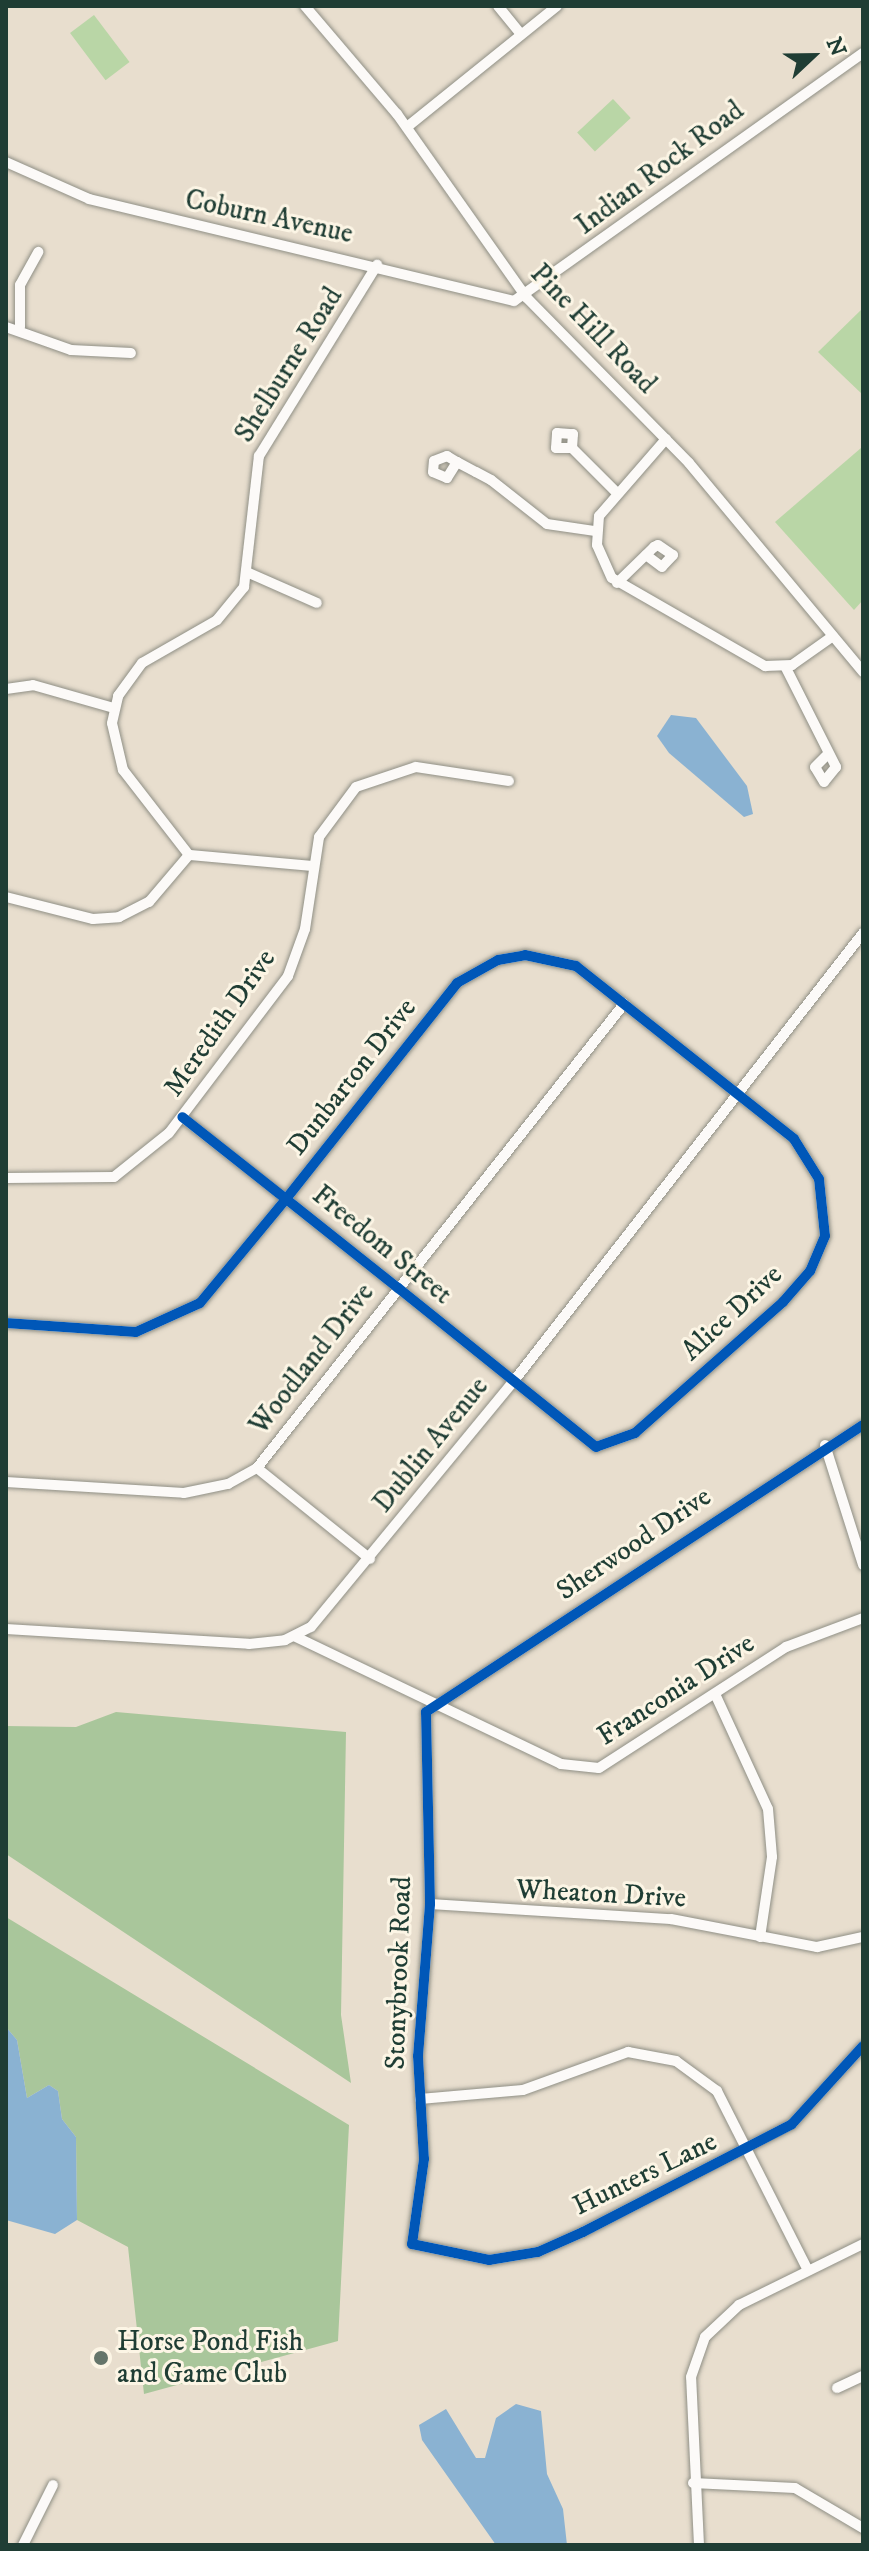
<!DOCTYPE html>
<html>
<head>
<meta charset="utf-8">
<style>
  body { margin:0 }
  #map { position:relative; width:869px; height:2551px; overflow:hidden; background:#e8dece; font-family:"IM FELL DW Pica",serif }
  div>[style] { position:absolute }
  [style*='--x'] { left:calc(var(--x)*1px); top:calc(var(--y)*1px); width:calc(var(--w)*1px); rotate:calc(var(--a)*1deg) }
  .green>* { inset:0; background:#b9d6a6; transform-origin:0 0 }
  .forest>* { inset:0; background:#a9c69b }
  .water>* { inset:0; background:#8ab2d2 }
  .roads { filter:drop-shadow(0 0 2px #8f8f85) drop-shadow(0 0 2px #8f8f85) }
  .minor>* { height:10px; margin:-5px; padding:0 5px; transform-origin:5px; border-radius:5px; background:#fcfaf8 }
  .cycleway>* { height:10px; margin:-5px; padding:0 5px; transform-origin:5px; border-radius:5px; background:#0057b8 }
  .dots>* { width:22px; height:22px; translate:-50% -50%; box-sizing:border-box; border:4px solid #fcf5e5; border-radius:50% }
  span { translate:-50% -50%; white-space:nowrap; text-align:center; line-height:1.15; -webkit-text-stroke:6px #fcf5e5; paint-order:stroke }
  .street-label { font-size:28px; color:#1f3d34 }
  .poi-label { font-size:28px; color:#1f3d34 }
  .left { translate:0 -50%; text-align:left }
  .frame { position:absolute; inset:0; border:8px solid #1f3d34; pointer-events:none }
  .north { position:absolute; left:773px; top:16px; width:80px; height:80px; -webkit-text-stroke:6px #fcf5e5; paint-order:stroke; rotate:68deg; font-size:22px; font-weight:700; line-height:32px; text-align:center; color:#1f3d34 }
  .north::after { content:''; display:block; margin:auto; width:28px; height:36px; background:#1f3d34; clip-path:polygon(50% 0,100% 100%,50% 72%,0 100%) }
</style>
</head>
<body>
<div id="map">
  <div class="green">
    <div style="left:94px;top:15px;width:59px;height:30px;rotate:53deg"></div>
    <div style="left:613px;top:99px;width:26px;height:49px;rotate:47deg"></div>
    <div style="clip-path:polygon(863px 308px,863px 395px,818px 352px)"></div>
    <div style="clip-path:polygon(861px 448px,863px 600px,854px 610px,775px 522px)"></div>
  </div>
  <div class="forest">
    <div style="clip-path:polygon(116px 1712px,346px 1732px,341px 2015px,351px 2083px,6px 1854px,6px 1726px,76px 1727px)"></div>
    <div style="clip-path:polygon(6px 1917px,349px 2125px,338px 2341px,144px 2394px,128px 2247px,77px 2220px,76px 2137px,62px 2119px,58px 2091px,49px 2085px,27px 2098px,17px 2040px,6px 2027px)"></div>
  </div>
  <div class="water">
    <div style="clip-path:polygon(671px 715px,696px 718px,747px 786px,753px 814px,744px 817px,669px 753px,657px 736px)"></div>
    <div style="clip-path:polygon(6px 2027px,17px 2040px,27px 2098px,49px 2085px,58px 2091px,62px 2119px,76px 2137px,77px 2220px,55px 2234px,6px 2220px)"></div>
    <div style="clip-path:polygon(516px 2404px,541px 2411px,547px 2474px,563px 2509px,567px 2545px,496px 2545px,422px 2440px,419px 2425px,446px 2409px,476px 2458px,485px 2458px,496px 2418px)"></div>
  </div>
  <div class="roads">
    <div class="minor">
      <div style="--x:305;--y:6;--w:142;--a:49.6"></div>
      <div style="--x:397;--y:114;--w:225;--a:54.8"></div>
      <div style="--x:527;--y:298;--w:231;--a:45.5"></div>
      <div style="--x:689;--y:463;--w:272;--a:50.2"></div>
      <div style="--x:498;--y:6;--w:36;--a:51"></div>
      <div style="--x:407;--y:127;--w:193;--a:-38.9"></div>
      <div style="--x:6;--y:162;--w:91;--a:24"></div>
      <div style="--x:89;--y:199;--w:437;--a:13.5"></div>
      <div style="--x:514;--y:301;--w:428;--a:-35.4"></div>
      <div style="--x:6;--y:327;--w:69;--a:19.5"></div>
      <div style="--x:71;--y:350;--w:60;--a:2.9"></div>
      <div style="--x:20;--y:327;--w:42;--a:-90"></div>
      <div style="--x:20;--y:285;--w:38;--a:-61"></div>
      <div style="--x:666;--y:439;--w:102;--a:131"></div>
      <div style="--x:599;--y:516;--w:29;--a:94"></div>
      <div style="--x:597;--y:545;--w:36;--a:66"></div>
      <div style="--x:612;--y:578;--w:177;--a:29.9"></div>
      <div style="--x:765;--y:666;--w:27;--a:-2"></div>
      <div style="--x:792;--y:665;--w:50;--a:-35.3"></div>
      <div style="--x:572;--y:448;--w:16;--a:180"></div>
      <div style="--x:556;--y:448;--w:15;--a:-86"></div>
      <div style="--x:557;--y:433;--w:16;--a:4"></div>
      <div style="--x:573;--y:434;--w:14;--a:94"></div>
      <div style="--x:572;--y:448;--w:61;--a:45"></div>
      <div style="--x:457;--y:462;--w:19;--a:122"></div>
      <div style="--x:447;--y:478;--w:15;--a:-157"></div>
      <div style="--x:433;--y:472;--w:11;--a:-85"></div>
      <div style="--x:434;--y:461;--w:14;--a:-21"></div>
      <div style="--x:447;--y:456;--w:12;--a:31"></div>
      <div style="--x:457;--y:462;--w:21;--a:28"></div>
      <div style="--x:476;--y:472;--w:17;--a:28"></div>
      <div style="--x:491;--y:480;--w:71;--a:38.2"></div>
      <div style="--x:547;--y:524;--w:49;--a:8.3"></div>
      <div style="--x:249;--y:573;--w:74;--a:23.8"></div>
      <div style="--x:617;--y:583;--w:52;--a:-44.2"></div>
      <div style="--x:654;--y:547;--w:4;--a:-27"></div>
      <div style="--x:658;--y:545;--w:18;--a:34"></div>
      <div style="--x:673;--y:555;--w:16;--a:133"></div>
      <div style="--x:662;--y:567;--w:20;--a:-143"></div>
      <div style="--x:786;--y:668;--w:111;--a:63.2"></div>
      <div style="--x:836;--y:767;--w:19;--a:129"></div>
      <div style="--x:824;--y:782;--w:17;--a:-121"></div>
      <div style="--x:815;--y:767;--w:18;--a:-45"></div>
      <div style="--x:6;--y:689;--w:27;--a:-8"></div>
      <div style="--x:33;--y:685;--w:84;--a:15.9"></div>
      <div style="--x:313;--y:866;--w:124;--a:-174.9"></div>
      <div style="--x:189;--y:855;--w:108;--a:-127.8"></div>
      <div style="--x:123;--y:770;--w:48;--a:-103.2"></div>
      <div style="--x:112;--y:723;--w:28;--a:-77"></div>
      <div style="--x:118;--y:696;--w:41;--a:-54"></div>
      <div style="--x:142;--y:663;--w:86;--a:-29.8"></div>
      <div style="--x:217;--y:620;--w:43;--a:-50.7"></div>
      <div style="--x:244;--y:587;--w:132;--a:-83.5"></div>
      <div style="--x:259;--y:456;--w:225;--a:-58.3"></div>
      <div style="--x:6;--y:897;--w:90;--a:14.2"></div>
      <div style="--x:93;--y:919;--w:26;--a:-4"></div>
      <div style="--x:119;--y:917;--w:34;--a:-27"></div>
      <div style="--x:149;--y:902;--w:62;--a:-49.6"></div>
      <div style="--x:6;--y:1178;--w:108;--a:-0.5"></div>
      <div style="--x:114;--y:1177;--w:70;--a:-38.7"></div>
      <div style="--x:169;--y:1133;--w:197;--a:-52.8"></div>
      <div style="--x:288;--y:976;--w:50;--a:-70.1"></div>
      <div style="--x:305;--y:929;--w:93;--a:-81.3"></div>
      <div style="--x:319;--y:837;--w:62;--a:-53.5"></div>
      <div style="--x:356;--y:787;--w:63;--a:-18.4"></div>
      <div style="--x:416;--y:767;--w:94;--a:8.6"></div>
      <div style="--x:6;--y:1323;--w:130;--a:4"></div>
      <div style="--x:136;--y:1332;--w:70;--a:-24.4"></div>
      <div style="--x:200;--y:1303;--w:135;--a:-50.4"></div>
      <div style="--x:286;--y:1199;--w:275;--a:-51.6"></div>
      <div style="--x:457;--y:983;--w:47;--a:-29.3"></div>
      <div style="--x:498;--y:960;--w:27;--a:-10"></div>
      <div style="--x:525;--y:955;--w:52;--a:12.2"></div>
      <div style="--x:576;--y:966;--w:278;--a:38.4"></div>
      <div style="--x:794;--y:1139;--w:47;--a:58"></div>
      <div style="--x:819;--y:1179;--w:57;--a:84"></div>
      <div style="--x:825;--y:1236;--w:38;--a:113"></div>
      <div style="--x:810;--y:1271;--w:41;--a:131.1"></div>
      <div style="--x:783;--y:1302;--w:198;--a:138.5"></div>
      <div style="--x:635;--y:1433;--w:41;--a:160.3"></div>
      <div style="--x:596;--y:1447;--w:254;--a:-141.2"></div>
      <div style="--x:398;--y:1288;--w:143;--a:-141.5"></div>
      <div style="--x:286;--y:1199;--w:132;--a:-141.7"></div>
      <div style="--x:863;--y:1425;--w:523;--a:146.71"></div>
      <div style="--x:426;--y:1712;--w:192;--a:88.8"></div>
      <div style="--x:430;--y:1904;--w:152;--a:94.5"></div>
      <div style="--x:418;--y:2056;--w:103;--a:86.7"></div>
      <div style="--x:424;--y:2159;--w:86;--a:98"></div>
      <div style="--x:412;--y:2244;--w:79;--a:11.7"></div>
      <div style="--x:489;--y:2260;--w:50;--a:-9.3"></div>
      <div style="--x:538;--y:2252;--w:49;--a:-24"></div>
      <div style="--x:583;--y:2232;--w:235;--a:-27.3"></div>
      <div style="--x:792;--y:2124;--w:105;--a:-47.7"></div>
      <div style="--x:825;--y:1445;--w:126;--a:72.4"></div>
      <div style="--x:257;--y:1468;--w:145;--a:38.8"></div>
      <div style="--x:6;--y:1482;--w:178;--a:3.5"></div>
      <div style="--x:184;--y:1493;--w:45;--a:-11.6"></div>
      <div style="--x:228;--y:1484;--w:33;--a:-29"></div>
      <div style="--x:257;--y:1468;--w:592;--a:-51.66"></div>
      <div style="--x:6;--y:1629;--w:243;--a:3.5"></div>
      <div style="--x:249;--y:1644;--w:36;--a:-6"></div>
      <div style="--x:285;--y:1640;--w:29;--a:-27"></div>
      <div style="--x:311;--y:1627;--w:318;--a:-50.5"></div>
      <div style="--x:513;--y:1382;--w:569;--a:-52.06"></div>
      <div style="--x:296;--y:1637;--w:294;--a:25.6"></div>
      <div style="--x:561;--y:1764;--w:38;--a:6"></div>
      <div style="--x:599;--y:1768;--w:223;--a:-32.9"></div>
      <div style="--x:786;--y:1647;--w:82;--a:-20.6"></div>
      <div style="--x:716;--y:1696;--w:124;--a:65.3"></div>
      <div style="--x:768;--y:1809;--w:48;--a:85.2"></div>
      <div style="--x:772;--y:1857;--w:81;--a:98.5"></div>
      <div style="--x:430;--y:1904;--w:241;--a:3.6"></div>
      <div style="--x:671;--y:1919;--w:149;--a:10.9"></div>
      <div style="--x:817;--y:1947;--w:47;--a:-12.3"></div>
      <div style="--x:420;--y:2099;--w:103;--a:-5"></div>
      <div style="--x:523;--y:2090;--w:112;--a:-19.9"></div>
      <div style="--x:628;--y:2052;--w:49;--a:10.6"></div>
      <div style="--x:676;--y:2061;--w:51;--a:36.2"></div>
      <div style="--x:717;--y:2091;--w:201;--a:63.1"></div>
      <div style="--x:837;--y:2388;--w:29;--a:-25"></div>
      <div style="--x:693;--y:2483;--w:102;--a:2.8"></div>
      <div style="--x:795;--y:2488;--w:79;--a:30.5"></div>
      <div style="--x:23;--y:2545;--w:67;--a:-63.4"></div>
      <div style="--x:699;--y:2545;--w:168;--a:-92.7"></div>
      <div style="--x:691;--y:2377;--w:42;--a:-70.7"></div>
      <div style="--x:705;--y:2337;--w:47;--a:-43.3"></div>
      <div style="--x:739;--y:2305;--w:138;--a:-26.2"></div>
    </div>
  </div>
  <div class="cycleway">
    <div style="--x:6;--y:1323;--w:130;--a:4"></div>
    <div style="--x:136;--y:1332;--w:70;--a:-24.4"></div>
    <div style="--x:200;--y:1303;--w:135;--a:-50.4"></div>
    <div style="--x:286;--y:1199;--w:275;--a:-51.6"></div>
    <div style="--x:457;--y:983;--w:47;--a:-29.3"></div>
    <div style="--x:498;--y:960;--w:27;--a:-10"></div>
    <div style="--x:525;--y:955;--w:52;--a:12.2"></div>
    <div style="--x:576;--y:966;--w:278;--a:38.4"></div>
    <div style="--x:794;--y:1139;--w:47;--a:58"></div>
    <div style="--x:819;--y:1179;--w:57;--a:84"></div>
    <div style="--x:825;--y:1236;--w:38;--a:113"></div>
    <div style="--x:810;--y:1271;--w:41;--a:131.1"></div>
    <div style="--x:783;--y:1302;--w:198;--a:138.5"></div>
    <div style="--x:635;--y:1433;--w:41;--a:160.3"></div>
    <div style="--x:596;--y:1447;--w:254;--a:-141.2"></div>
    <div style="--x:398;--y:1288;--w:143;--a:-141.5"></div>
    <div style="--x:286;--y:1199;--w:132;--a:-141.7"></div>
    <div style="--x:863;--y:1425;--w:523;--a:146.71"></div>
    <div style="--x:426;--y:1712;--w:192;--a:88.8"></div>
    <div style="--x:430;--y:1904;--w:152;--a:94.5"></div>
    <div style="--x:418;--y:2056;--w:103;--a:86.7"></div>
    <div style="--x:424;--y:2159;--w:86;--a:98"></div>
    <div style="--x:412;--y:2244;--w:79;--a:11.7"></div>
    <div style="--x:489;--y:2260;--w:50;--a:-9.3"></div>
    <div style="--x:538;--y:2252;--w:49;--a:-24"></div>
    <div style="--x:583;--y:2232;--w:235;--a:-27.3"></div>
    <div style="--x:792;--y:2124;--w:105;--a:-47.7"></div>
  </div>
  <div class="dots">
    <div style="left:101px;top:2358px;background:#65756a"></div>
  </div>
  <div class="street-label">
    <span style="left:660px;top:168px;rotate:-37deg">Indian Rock Road</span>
    <span style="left:269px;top:217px;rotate:12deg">Coburn Avenue</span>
    <span style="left:593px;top:329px;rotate:46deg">Pine Hill Road</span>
    <span style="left:289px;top:365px;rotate:-58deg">Shelburne Road</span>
    <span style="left:220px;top:1023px;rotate:-55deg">Meredith Drive</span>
    <span style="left:352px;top:1077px;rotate:-52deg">Dunbarton Drive</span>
    <span style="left:382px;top:1245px;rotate:39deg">Freedom Street</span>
    <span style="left:732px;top:1313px;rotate:-43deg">Alice Drive</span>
    <span style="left:312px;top:1359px;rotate:-52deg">Woodland Drive</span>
    <span style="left:431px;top:1445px;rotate:-51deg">Dublin Avenue</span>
    <span style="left:634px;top:1544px;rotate:-34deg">Sherwood Drive</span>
    <span style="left:676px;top:1690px;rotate:-33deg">Franconia Drive</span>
    <span style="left:601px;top:1894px;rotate:3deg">Wheaton Drive</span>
    <span style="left:399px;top:1973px;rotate:-88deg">Stonybrook Road</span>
    <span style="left:645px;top:2174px;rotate:-26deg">Hunters Lane</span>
  </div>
  <div class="poi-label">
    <span class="left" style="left:117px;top:2358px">Horse Pond Fish<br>and Game Club</span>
  </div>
  <div class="frame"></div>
  <div class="north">N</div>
</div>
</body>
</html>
